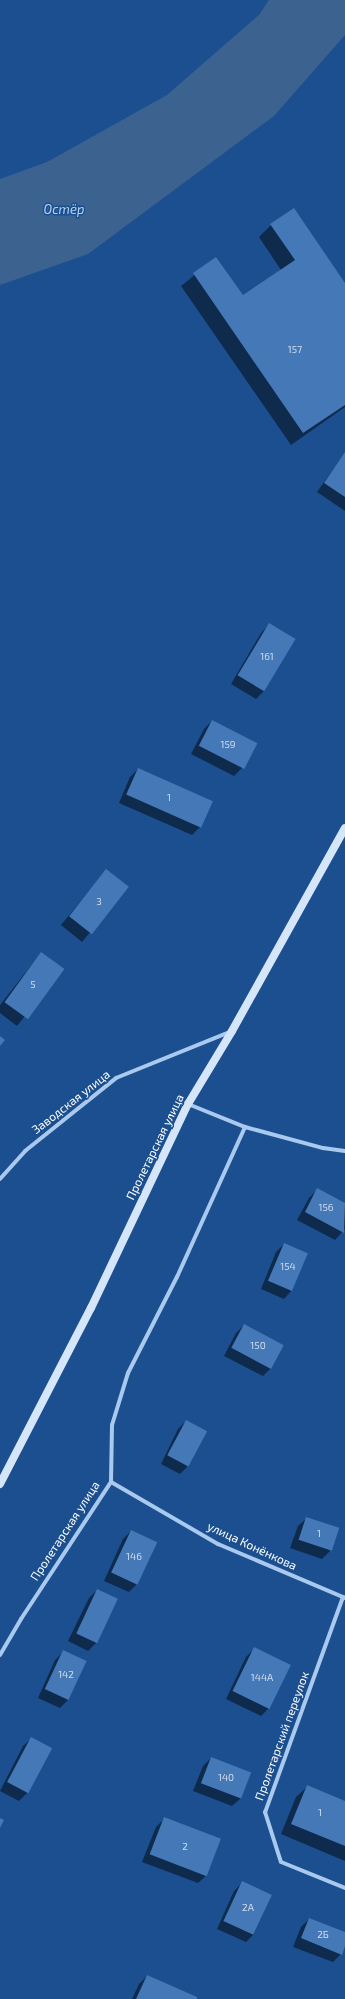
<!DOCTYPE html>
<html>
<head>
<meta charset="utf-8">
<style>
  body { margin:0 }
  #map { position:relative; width:345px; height:1999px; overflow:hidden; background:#1b4f8f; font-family:"Exo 2",sans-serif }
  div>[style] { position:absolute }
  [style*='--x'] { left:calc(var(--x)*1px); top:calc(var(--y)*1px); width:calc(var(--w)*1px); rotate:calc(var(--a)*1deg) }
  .water>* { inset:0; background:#3c6290 }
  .shadow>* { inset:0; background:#0007 }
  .building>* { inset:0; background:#4478b7; transform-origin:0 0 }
  .street>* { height:4px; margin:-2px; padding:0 2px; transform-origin:2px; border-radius:2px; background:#a9c9ee }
  .secondary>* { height:8px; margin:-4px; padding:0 4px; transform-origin:4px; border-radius:4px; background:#d6e6fa }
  span { translate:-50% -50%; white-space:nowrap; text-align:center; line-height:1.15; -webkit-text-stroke:3px #1b4f8f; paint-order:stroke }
  .number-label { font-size:10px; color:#d0dded }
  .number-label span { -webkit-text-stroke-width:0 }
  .street-label { font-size:12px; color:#fff }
  .water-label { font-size:13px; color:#b5d3f5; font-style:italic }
</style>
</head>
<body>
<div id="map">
  <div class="water">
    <div style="clip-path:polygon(269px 0,345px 0,345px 35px,274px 116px,88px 254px,0 285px,0 179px,47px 162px,167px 95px,259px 15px)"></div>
  </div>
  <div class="shadow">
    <div style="clip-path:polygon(271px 225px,345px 284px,345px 407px,291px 445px,181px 286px,216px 258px,242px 297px,281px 270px,259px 237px)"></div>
    <div style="clip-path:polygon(345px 453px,345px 511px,317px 492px)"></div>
    <div style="clip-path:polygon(269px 625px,264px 691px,256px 699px,231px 684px,261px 633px)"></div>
    <div style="clip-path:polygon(212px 721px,242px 768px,234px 776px,191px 754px,204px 729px)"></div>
    <div style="clip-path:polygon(138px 769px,200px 827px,192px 835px,119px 803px,130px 777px)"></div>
    <div style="clip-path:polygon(99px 879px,127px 887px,82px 942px,61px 925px)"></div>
    <div style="clip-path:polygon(41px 953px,62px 969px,17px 1026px,0 1013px,0 1005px)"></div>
    <div style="clip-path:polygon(318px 1189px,345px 1204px,345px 1229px,335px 1240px,297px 1220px,309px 1198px)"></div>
    <div style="clip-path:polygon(284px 1244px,307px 1253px,292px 1290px,284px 1299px,261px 1289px,276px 1252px)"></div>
    <div style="clip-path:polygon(244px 1325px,271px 1368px,263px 1376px,224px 1356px,236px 1333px)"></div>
    <div style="clip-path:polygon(186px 1421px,206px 1431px,188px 1466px,180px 1474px,161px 1464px,178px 1429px)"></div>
    <div style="clip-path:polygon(307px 1518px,330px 1551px,322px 1559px,290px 1548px,298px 1526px)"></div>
    <div style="clip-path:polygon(131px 1531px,137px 1584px,129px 1592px,104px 1581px,123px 1539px)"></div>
    <div style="clip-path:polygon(97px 1590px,96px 1643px,88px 1651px,68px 1641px,89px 1598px)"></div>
    <div style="clip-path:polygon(254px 1649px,269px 1708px,261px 1716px,226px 1699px,246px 1657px)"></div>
    <div style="clip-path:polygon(63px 1652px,68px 1700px,60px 1708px,38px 1698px,55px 1660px)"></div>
    <div style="clip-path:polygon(32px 1738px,27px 1793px,19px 1801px,0 1791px,23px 1746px)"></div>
    <div style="clip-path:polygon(211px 1758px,241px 1798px,232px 1806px,193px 1791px,203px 1766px)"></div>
    <div style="clip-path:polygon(307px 1787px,345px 1803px,345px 1861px,281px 1834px,296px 1797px)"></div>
    <div style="clip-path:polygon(164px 1819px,207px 1875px,198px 1883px,142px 1862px,156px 1827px)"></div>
    <div style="clip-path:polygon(242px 1883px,271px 1896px,254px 1934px,246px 1942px,217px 1929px,234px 1891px)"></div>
    <div style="clip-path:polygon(309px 1919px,345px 1933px,341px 1954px,333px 1962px,293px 1947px,301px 1927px)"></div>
    <div style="clip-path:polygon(147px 1976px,196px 1999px,132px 1999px,139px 1984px)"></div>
  </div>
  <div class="building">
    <div style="clip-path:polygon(294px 208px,345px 283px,345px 405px,303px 433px,193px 273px,216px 257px,243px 295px,295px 260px,270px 224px)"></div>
    <div style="clip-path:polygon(345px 452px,345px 497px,324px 483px)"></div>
    <div style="left:269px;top:623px;width:31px;height:61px;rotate:31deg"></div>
    <div style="left:212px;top:720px;width:51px;height:29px;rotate:27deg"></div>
    <div style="left:138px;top:768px;width:82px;height:29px;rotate:24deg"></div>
    <div style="left:106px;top:869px;width:29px;height:60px;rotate:38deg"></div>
    <div style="left:41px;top:952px;width:29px;height:62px;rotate:36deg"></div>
    <div style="clip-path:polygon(0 1036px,5px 1040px,0 1046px)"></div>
    <div style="clip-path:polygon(317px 1188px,345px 1203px,344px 1233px,305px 1212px)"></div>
    <div style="left:284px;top:1243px;width:26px;height:41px;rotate:23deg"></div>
    <div style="left:244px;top:1324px;width:45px;height:27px;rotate:28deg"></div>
    <div style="left:186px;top:1420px;width:24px;height:40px;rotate:28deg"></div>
    <div style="left:306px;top:1517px;width:35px;height:24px;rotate:18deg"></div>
    <div style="left:131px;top:1530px;width:29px;height:47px;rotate:25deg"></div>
    <div style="left:97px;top:1589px;width:23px;height:49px;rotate:25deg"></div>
    <div style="left:254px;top:1647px;width:41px;height:49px;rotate:26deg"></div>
    <div style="left:63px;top:1650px;width:26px;height:43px;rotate:25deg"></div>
    <div style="left:31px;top:1737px;width:24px;height:51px;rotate:28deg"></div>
    <div style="left:211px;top:1757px;width:43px;height:28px;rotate:21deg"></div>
    <div style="clip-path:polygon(307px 1785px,345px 1801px,345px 1846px,291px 1824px)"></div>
    <div style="left:164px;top:1817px;width:61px;height:40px;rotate:21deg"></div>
    <div style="clip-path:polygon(0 1818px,4px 1820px,0 1828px)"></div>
    <div style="left:242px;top:1881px;width:33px;height:44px;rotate:25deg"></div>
    <div style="clip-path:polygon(309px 1918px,345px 1932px,345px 1946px,342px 1955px,301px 1938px)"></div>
    <div style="clip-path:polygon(147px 1975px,197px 1997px,197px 1999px,136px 1999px)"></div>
  </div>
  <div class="street">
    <div style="--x:188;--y:1104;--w:61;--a:22"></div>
    <div style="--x:245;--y:1127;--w:81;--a:15.1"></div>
    <div style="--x:323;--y:1148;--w:22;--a:8"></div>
    <div style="--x:0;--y:1179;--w:38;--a:-48"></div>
    <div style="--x:25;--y:1151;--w:117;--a:-38.7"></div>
    <div style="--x:116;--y:1078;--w:123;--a:-22"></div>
    <div style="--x:111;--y:1482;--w:124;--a:30.1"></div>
    <div style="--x:218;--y:1544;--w:138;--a:23"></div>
    <div style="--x:343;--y:1597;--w:229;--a:109.9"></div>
    <div style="--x:265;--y:1812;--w:52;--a:72.3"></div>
    <div style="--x:281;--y:1862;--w:69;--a:22.1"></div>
    <div style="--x:0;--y:1655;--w:42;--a:-59.7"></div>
    <div style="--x:21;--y:1619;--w:164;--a:-56.7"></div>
    <div style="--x:111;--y:1482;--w:57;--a:-89"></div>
    <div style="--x:112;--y:1425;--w:54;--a:-72.9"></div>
    <div style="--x:128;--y:1373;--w:108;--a:-63"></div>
    <div style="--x:177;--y:1277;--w:165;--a:-65.6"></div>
  </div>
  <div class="secondary">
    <div style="--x:0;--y:1484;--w:198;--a:-62.7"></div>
    <div style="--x:91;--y:1308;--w:226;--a:-64.6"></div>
    <div style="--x:188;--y:1104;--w:85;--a:-58.9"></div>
    <div style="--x:232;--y:1031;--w:232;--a:-60.9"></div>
  </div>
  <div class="number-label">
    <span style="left:295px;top:350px">157</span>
    <span style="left:267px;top:657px">161</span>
    <span style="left:228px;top:745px">159</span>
    <span style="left:169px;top:798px">1</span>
    <span style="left:99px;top:902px">3</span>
    <span style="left:33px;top:985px">5</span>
    <span style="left:326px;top:1208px">156</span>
    <span style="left:288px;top:1267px">154</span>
    <span style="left:258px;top:1346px">150</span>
    <span style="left:319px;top:1534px">1</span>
    <span style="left:134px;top:1557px">146</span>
    <span style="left:66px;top:1675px">142</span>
    <span style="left:262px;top:1678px">144А</span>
    <span style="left:226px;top:1778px">140</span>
    <span style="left:320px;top:1813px">1</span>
    <span style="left:185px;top:1847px">2</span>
    <span style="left:248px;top:1908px">2А</span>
    <span style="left:323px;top:1935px">2Б</span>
  </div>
  <div class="street-label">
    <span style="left:71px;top:1102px;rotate:-38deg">Заводская улица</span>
    <span style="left:155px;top:1147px;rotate:-64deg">Пролетарская улица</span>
    <span style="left:65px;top:1531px;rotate:-57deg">Пролетарская улица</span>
    <span style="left:252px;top:1546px;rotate:25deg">улица Конёнкова</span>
    <span style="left:282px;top:1736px;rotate:-70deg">Пролетарский переулок</span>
  </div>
  <div class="water-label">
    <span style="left:64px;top:209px">Остёр</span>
  </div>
</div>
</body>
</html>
